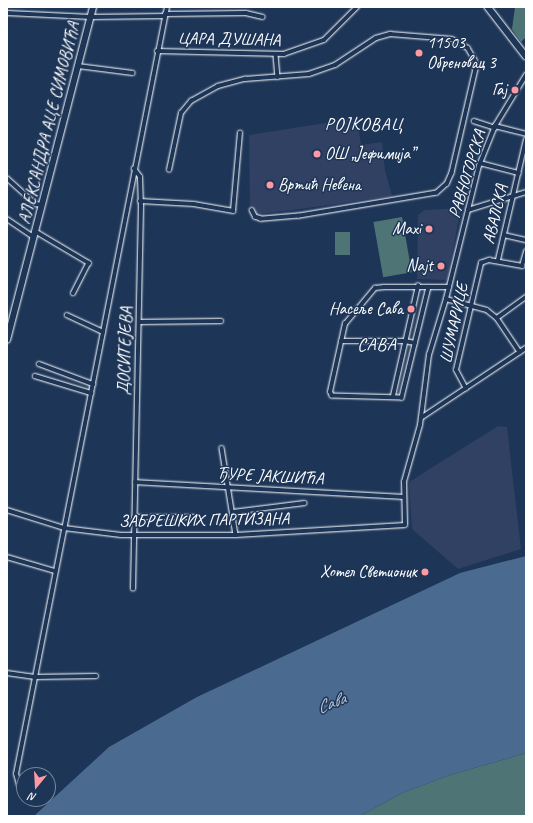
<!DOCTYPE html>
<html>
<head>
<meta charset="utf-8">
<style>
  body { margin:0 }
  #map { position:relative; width:533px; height:823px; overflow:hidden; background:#1d3557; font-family:Caveat,sans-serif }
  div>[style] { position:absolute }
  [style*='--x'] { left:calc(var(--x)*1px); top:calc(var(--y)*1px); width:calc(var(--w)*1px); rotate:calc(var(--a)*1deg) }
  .built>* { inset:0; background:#304163 }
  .green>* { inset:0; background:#4e7476; transform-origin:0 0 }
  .water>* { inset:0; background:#4a6a90 }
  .roads { filter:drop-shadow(0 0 1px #fff) drop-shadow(0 0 1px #fff) }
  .street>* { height:3.5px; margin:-1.75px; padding:0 1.75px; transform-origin:1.75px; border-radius:1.75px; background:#1d3557 }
  .secondary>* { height:5.5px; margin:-2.75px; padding:0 2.75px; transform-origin:2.75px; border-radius:2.75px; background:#1d3557 }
  .dots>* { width:11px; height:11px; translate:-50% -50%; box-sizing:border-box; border:2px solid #1d3557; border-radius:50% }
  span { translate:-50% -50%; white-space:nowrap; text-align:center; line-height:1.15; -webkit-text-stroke:3px #1d3557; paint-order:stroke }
  .street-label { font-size:17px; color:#fff }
  .poi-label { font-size:17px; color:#fff }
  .left { translate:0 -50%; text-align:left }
  .right { translate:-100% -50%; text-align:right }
  .neighbourhood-label { font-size:18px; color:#fff; letter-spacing:1px }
  .water-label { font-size:18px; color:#b7c3d3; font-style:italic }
  .frame { position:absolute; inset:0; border:8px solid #fff; pointer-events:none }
  .north { position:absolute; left:16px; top:767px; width:40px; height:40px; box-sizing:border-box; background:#1d3557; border:1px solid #77869a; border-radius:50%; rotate:198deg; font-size:11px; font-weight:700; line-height:16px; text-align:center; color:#fff }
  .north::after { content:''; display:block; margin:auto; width:14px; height:18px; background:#ff9aa2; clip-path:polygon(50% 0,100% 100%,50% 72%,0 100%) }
</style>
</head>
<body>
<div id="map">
  <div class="built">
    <div style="clip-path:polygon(357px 118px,361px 145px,382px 142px,385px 170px,392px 196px,293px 210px,256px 214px,254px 211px,250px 211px,249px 135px)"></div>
    <div style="clip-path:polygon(461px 208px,447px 280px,417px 279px,418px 215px,424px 210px)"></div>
    <div style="clip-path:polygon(498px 426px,507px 427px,521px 549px,458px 569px,412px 529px,409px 482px)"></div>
  </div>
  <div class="green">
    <div style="clip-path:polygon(515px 7px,526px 7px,526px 37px,521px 42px,512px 29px)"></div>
    <div style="left:402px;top:217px;width:56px;height:29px;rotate:80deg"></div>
    <div style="left:335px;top:232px;width:15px;height:23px"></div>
    <div style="clip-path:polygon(526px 753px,526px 816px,360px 816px,402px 793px,450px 775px)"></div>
  </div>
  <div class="water">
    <div style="clip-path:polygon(526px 556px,526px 753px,450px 775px,402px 793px,360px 816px,34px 816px,109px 747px,197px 697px,460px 573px)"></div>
  </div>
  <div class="roads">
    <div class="street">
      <div style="--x:7;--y:13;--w:84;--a:2.7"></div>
      <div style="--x:91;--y:17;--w:74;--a:-0.8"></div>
      <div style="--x:165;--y:14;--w:81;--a:-0.7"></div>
      <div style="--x:246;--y:13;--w:17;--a:13"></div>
      <div style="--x:157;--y:51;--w:127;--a:1.4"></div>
      <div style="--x:284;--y:54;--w:42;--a:-19.3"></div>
      <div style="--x:324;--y:40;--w:47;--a:-45"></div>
      <div style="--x:276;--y:55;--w:22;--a:85"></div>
      <div style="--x:78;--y:66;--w:55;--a:7.3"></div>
      <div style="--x:474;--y:121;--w:22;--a:18"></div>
      <div style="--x:495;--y:126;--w:32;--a:14"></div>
      <div style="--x:480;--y:163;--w:40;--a:14.4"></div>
      <div style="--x:169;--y:170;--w:58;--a:-78.1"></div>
      <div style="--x:181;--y:113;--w:16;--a:-50"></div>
      <div style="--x:191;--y:101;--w:31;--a:-29"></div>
      <div style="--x:218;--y:86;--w:28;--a:-15"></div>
      <div style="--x:245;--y:79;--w:64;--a:-4.5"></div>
      <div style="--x:309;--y:74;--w:28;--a:-19"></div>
      <div style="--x:335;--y:65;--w:49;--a:-33.4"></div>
      <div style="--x:376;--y:38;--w:15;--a:-16"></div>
      <div style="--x:390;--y:34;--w:62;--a:4.6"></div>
      <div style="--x:452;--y:39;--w:18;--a:29"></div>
      <div style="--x:468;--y:48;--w:14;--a:60"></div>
      <div style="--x:475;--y:60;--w:9;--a:84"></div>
      <div style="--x:476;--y:69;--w:107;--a:103"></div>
      <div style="--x:452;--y:173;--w:12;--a:114"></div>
      <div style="--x:447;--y:184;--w:13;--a:138"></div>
      <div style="--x:437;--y:193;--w:140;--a:170.5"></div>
      <div style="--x:299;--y:216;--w:38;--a:175"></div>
      <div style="--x:261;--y:219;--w:6;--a:-162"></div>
      <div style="--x:255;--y:217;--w:7;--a:-117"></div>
      <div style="--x:7;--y:178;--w:39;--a:42"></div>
      <div style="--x:36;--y:204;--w:6;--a:9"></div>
      <div style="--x:140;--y:201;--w:54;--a:3.2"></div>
      <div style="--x:194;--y:204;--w:40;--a:10"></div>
      <div style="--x:233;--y:211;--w:78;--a:-84.9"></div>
      <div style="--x:468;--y:210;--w:61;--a:-17.2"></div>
      <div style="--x:7;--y:219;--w:32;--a:34"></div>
      <div style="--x:35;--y:231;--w:63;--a:30.7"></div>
      <div style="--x:89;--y:263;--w:34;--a:117"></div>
      <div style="--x:504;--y:235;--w:23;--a:13"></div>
      <div style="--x:498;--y:260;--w:123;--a:-76.9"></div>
      <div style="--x:429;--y:287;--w:114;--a:103.7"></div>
      <div style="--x:402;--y:398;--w:70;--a:-178.4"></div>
      <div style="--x:332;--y:396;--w:4;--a:-117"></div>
      <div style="--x:330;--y:392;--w:70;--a:-77.6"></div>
      <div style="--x:345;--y:324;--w:47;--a:-50.2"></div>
      <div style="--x:375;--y:288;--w:9;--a:-6"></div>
      <div style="--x:384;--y:287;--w:65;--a:0"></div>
      <div style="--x:446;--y:299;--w:42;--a:15"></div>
      <div style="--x:487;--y:310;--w:13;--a:39"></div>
      <div style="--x:497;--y:318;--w:36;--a:-36"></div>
      <div style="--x:67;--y:315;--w:40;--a:25"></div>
      <div style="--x:497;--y:318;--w:41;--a:55.9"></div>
      <div style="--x:139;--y:322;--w:82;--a:-0.7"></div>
      <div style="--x:341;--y:341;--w:64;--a:0"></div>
      <div style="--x:405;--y:341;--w:10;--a:11"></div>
      <div style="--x:39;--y:364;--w:58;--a:20.3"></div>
      <div style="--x:35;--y:376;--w:59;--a:16.9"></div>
      <div style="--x:466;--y:389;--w:21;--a:-118"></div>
      <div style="--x:456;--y:370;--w:110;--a:-76.8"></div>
      <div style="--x:481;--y:263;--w:9;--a:-21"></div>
      <div style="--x:489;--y:260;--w:34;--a:10"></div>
      <div style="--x:522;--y:266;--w:15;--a:-74"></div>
      <div style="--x:393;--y:396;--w:113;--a:-77.2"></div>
      <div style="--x:421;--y:418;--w:126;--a:-33.7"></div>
      <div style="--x:222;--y:448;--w:88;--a:80.9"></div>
      <div style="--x:135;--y:482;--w:268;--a:3.2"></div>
      <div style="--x:7;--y:510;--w:60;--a:17.5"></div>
      <div style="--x:64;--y:528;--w:57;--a:7"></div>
      <div style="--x:121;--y:535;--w:115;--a:0"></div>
      <div style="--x:236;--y:535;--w:169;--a:-3.4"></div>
      <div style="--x:405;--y:525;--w:43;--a:-91.3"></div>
      <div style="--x:404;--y:482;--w:59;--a:-74.3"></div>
      <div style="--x:420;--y:425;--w:71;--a:-82.7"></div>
      <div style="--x:429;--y:355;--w:59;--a:-73.1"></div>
      <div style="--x:446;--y:299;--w:137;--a:-76.1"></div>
      <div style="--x:479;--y:166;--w:43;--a:-68.2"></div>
      <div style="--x:495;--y:126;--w:60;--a:-58.7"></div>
      <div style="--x:233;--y:512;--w:72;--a:-7.2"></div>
      <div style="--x:134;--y:517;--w:60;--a:0"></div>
      <div style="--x:7;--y:557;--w:50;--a:16.3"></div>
      <div style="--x:133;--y:589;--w:382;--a:-88.8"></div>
      <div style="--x:141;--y:207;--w:30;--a:-92"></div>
      <div style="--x:140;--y:177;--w:10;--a:-127"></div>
      <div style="--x:7;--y:673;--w:28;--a:8"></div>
      <div style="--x:35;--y:677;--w:61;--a:-0.9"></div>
      <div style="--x:24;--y:793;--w:9;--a:-122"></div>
      <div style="--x:19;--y:785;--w:11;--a:-105"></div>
      <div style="--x:16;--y:774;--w:782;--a:-78.86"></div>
    </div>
    <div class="secondary">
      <div style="--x:488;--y:7;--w:62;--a:52.2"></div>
      <div style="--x:7;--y:340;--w:344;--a:-75.5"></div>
    </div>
  </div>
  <div class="dots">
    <div style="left:419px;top:53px;background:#ff9aa2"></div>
    <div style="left:515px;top:90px;background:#ff9aa2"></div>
    <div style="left:317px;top:154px;background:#ff9aa2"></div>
    <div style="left:270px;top:185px;background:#ff9aa2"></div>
    <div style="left:429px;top:229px;background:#ff9aa2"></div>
    <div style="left:441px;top:266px;background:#ff9aa2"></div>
    <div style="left:411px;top:309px;background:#ff9aa2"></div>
    <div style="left:425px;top:572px;background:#ff9aa2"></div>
  </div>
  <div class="street-label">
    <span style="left:229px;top:39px;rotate:1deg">ЦАРА ДУШАНА</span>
    <span style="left:49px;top:123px;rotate:-76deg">АЛЕКСАНДРА АЦЕ СИМОВИЋА</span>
    <span style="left:467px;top:174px;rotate:-73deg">РАВНОГОРСКА</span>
    <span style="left:495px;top:214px;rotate:-77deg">АВАЛСКА</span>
    <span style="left:454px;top:323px;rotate:-78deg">ШУМАРИЦЕ</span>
    <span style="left:125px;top:351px;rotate:-88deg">ДОСИТЕЈЕВА</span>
    <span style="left:270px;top:476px;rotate:3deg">ЂУРЕ ЈАКШИЋА</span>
    <span style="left:204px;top:520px;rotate:-1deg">ЗАБРЕШКИХ ПАРТИЗАНА</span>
  </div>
  <div class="poi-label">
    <span class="left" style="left:427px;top:53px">11503<br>Обреновац 3</span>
    <span class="right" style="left:507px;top:90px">Гај</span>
    <span class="left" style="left:325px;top:154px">ОШ „Јефимија”</span>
    <span class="left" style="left:278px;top:185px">Вртић Невена</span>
    <span class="right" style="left:421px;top:229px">Maxi</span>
    <span class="right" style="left:433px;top:266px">Najt</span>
    <span class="right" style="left:403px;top:309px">Насеље Сава</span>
    <span class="right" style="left:417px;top:572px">Хотел Светионик</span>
  </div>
  <div class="neighbourhood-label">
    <span style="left:364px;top:124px">РОЈКОВАЦ</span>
    <span style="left:377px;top:344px">САВА</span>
  </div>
  <div class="water-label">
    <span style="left:331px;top:703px;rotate:-22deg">Сава</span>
  </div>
  <div class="frame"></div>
  <div class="north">N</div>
</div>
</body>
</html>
